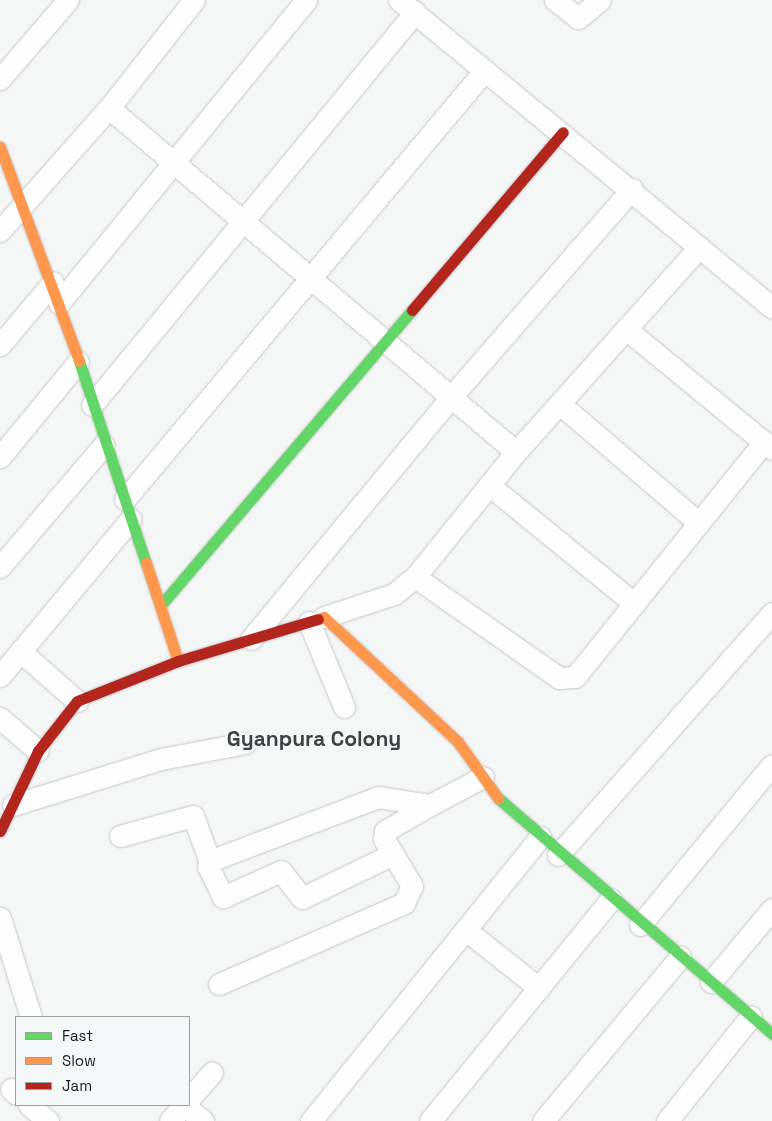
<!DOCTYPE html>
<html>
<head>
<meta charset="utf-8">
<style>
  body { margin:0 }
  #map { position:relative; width:772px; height:1121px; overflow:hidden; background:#f5f7f7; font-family:"Space Grotesk",sans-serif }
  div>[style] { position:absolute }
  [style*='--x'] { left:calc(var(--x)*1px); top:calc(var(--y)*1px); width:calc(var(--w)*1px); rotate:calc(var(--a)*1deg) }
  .roads { filter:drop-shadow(0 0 1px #c4c6c6) drop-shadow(0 0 1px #c4c6c6) }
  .street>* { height:21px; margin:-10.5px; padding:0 10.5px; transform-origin:10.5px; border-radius:10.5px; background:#fefefe }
  .fast>* { height:11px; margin:-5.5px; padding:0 5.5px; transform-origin:5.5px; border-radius:5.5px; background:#63d668 }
  .slow>* { height:11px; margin:-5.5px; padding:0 5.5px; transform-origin:5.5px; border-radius:5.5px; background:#ff974d }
  .jam>* { height:11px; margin:-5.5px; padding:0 5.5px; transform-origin:5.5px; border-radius:5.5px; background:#b3261e }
  span { translate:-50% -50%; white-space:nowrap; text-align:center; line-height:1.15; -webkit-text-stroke:4.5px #f4f8f8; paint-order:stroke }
  .district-label { font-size:21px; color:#3e4242; font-weight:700 }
  .legend { position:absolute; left:15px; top:1016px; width:175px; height:90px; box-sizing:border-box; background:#f4f8f8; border:1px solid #9da0a0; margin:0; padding:6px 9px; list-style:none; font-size:15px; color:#1a1b1c }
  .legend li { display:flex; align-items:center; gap:10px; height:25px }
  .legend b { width:25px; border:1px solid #9da0a0 }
</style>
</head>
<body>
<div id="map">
  <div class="roads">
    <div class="street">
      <div style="--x:399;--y:0;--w:484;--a:39.5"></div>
      <div style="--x:555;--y:0;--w:29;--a:38"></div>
      <div style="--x:578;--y:18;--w:28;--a:-39"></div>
      <div style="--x:0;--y:79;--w:104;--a:-49.3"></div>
      <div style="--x:109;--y:108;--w:533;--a:40.2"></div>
      <div style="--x:0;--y:231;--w:164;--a:-48.5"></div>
      <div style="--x:109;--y:108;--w:137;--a:-51.8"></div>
      <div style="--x:59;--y:303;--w:391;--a:-50.8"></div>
      <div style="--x:626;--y:329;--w:189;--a:39.4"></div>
      <div style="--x:0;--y:345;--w:82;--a:-49.9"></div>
      <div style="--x:560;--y:404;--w:183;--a:40.6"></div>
      <div style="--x:92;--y:405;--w:509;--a:-50.58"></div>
      <div style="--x:0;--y:457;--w:123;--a:-50.6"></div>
      <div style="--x:489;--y:485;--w:188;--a:39.2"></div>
      <div style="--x:125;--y:499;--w:560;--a:-50"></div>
      <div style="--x:0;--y:567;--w:160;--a:-49.6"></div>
      <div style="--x:415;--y:577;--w:176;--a:35"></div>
      <div style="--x:559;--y:678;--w:16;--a:-4"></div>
      <div style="--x:575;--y:677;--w:302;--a:-51.2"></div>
      <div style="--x:324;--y:617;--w:74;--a:-18.2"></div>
      <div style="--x:394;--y:594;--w:27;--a:-39"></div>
      <div style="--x:415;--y:577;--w:161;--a:-51.1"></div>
      <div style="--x:516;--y:452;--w:275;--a:-48.2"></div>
      <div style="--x:309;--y:622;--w:92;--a:67.6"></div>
      <div style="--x:251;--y:639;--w:314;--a:-50.4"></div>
      <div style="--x:451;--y:397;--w:276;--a:-49"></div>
      <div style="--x:20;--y:651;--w:76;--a:41.3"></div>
      <div style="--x:0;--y:676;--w:204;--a:-50.2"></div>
      <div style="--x:0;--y:718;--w:50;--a:41"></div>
      <div style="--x:13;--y:805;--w:155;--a:-17.3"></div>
      <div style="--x:161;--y:759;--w:86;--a:-10.7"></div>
      <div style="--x:120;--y:836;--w:76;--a:-15.3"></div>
      <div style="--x:193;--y:816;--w:49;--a:69.7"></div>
      <div style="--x:393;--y:854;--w:101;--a:154.2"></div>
      <div style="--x:302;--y:898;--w:34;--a:-128"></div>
      <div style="--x:281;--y:871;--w:64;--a:155.9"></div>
      <div style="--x:223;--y:897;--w:34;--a:-116"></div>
      <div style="--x:208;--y:866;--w:10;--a:-45"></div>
      <div style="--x:215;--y:859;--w:174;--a:-20.8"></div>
      <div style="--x:378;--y:797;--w:53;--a:8.7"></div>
      <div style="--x:430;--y:805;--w:60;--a:-27.8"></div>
      <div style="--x:558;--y:855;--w:323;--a:-48.5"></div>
      <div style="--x:0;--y:918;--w:104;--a:72.6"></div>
      <div style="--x:640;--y:925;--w:207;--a:-50.5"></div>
      <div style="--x:467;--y:931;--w:92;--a:38.4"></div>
      <div style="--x:711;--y:982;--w:95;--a:-50.1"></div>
      <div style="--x:219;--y:984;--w:202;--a:-23.6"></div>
      <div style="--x:404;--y:903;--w:19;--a:-65"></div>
      <div style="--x:412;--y:886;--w:55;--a:-120.8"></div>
      <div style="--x:384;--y:839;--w:8;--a:-83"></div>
      <div style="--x:385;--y:831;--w:52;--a:-30"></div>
      <div style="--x:11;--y:1089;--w:7;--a:45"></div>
      <div style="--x:189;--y:1099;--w:35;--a:-49"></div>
      <div style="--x:29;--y:1105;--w:25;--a:40"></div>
      <div style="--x:184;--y:1105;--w:25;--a:40"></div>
      <div style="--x:170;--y:1121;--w:21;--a:-49"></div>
      <div style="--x:311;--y:1121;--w:365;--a:-51.1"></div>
      <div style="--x:430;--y:1121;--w:286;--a:-50.8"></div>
      <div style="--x:543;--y:1121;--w:214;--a:-50.1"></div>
      <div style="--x:667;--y:1121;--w:134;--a:-51.3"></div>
    </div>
    <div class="fast">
      <div style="--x:79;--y:361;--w:213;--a:71.7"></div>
      <div style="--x:161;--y:605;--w:387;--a:-49.6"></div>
      <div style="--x:498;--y:798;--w:362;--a:40.7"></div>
    </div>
    <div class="slow">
      <div style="--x:0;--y:147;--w:228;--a:69.7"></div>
      <div style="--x:146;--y:563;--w:103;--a:71.9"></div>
      <div style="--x:318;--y:619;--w:6;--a:-18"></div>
      <div style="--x:324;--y:617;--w:183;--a:43"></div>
      <div style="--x:458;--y:742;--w:69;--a:54.5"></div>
    </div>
    <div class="jam">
      <div style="--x:412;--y:310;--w:233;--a:-49.7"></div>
      <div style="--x:0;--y:831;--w:89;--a:-64.6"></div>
      <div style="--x:38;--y:751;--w:63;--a:-52"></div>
      <div style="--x:77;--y:701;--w:109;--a:-21.6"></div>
      <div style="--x:178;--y:661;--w:146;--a:-16.7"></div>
    </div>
  </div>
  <div class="district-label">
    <span style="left:314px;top:739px">Gyanpura Colony</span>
  </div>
  <ul class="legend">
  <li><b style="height:6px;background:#63d668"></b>Fast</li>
  <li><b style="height:6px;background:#ff974d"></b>Slow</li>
  <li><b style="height:6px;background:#b3261e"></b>Jam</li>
  </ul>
</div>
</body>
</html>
